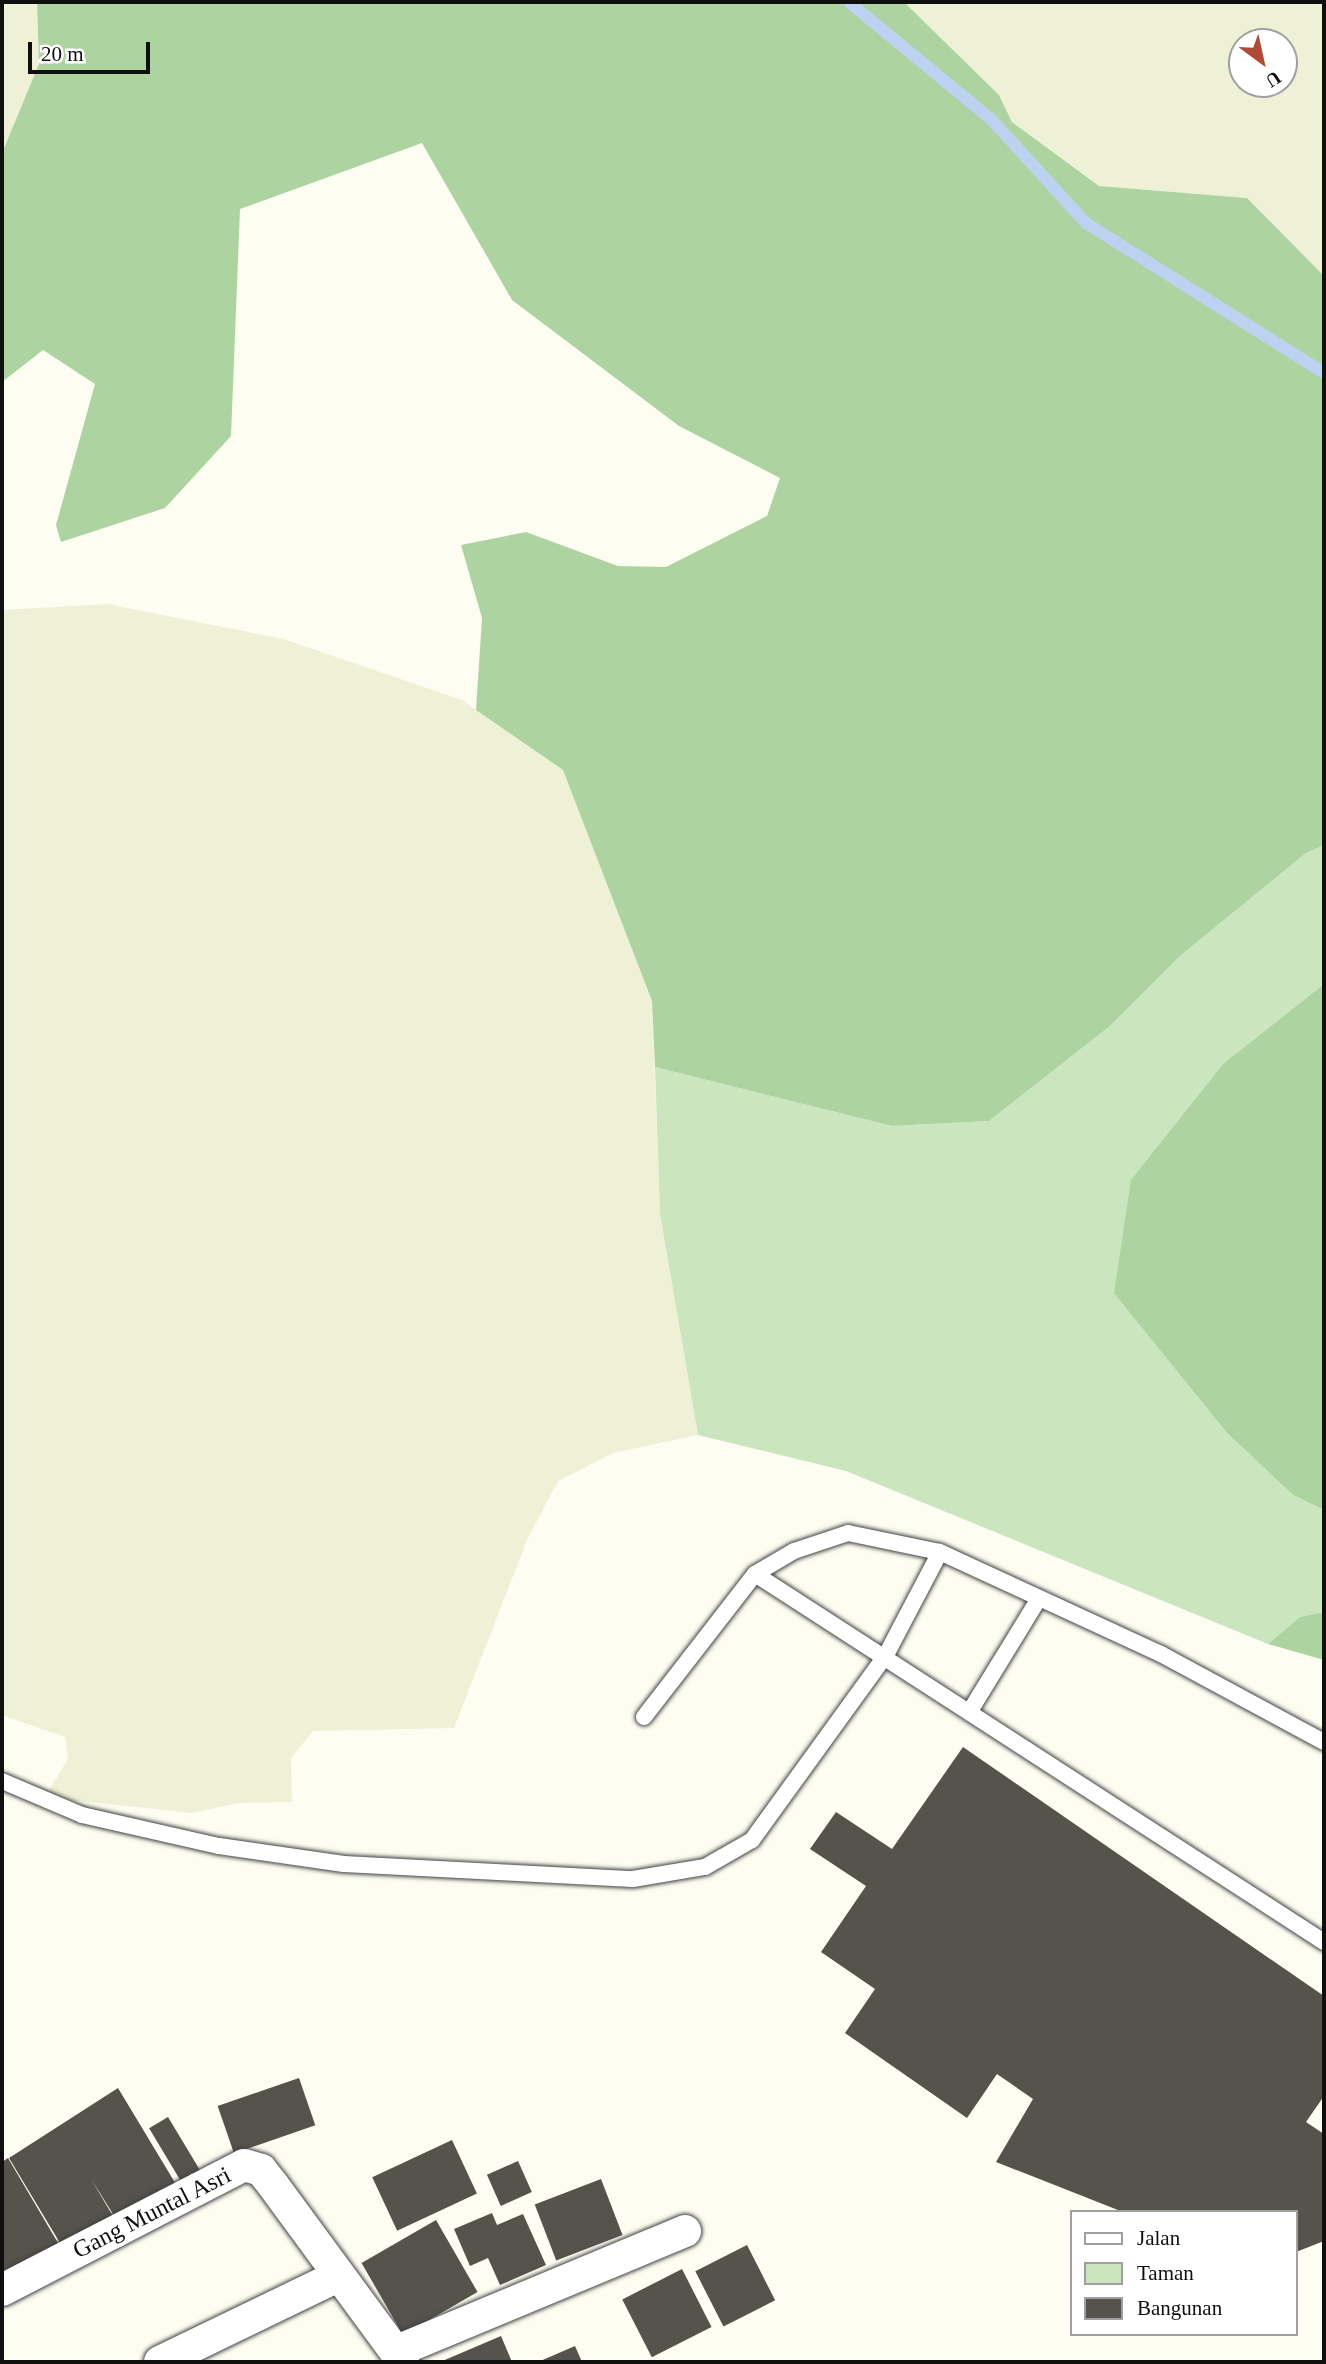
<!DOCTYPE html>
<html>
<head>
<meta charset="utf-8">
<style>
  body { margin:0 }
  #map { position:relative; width:1326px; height:2364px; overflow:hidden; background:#fdfdf2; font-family:"Times New Roman",serif }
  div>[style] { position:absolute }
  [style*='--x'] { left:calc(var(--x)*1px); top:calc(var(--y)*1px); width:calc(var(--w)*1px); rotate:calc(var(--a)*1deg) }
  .farmland>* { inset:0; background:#eef1d5 }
  .green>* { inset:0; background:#cbe5bf }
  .forest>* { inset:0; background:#add4a0 }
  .stream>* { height:12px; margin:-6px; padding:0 6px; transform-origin:6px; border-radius:6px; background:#bcd2f0 }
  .building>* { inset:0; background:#56524c; transform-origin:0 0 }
  .roads { filter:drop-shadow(0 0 2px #424242) drop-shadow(0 0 2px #424242) }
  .service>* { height:16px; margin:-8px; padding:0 8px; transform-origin:8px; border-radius:8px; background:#fff }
  .minor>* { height:32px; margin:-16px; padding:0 16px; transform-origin:16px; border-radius:16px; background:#fff }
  span { translate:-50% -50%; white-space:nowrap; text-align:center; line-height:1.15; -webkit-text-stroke:7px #fff; paint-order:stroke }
  .street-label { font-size:24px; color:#0f0f0f }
  .frame { position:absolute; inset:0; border:4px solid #0f0f0f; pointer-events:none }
  .legend { position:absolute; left:1070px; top:2210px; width:228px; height:126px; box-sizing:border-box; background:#fff; border:2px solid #9f9f9f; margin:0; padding:9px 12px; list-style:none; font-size:21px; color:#0f0f0f }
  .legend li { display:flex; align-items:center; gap:14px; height:35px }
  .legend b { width:35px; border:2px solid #9f9f9f }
  .north { position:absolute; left:1228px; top:28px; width:70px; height:70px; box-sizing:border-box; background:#fff; border:2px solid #9f9f9f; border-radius:50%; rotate:147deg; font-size:19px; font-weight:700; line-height:28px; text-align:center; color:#0f0f0f }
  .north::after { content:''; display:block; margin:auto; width:24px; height:32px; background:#b04936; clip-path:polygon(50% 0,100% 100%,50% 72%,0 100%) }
  .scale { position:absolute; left:28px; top:42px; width:122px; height:32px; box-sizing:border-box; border:4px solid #0f0f0f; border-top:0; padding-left:9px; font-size:21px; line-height:24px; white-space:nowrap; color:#0f0f0f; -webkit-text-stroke:5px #fff; paint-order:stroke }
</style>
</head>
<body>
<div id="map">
  <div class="farmland">
    <div style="clip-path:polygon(2px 2px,37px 2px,39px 64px,2px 153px)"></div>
    <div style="clip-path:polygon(evenodd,904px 2px,1324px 2px,1324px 276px,1247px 198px,1099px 186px,1012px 122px,999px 95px,904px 2px,1242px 42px,1284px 42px,1284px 84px,1242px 84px,1242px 42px)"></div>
    <div style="clip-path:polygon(108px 604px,283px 639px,462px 700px,563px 770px,652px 1001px,660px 1214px,698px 1435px,613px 1453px,558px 1481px,527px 1540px,454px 1728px,313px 1731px,291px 1758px,292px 1802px,238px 1803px,192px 1813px,71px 1800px,48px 1792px,68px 1759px,65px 1737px,2px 1715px,2px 610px)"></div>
  </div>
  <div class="green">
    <div style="clip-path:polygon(1324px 845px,1324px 984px,1224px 1063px,1114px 1292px,1227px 1433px,1293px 1495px,1324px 1510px,1324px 1612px,1300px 1617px,1268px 1644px,846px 1471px,698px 1435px,660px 1214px,655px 1067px,892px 1126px,989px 1121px,1110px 1026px,1180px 956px,1306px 853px)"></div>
  </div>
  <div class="forest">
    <div style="clip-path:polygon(37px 2px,904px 2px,999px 95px,1012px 122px,1099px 186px,1247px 198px,1324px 276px,1324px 845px,1306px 853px,1180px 956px,1110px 1026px,989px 1121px,892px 1126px,655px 1067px,652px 1001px,563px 770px,476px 710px,482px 618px,461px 545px,526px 532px,618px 566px,666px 567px,767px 516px,780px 478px,679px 426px,512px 300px,422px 143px,240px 209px,231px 436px,165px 508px,61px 542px,56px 525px,95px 384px,43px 350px,2px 382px,2px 153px,39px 64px)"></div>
    <div style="clip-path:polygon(1324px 984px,1324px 1510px,1293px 1495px,1227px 1433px,1114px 1293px,1131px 1180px,1224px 1063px)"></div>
    <div style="clip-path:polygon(1324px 1612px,1324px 1660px,1268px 1644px,1300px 1617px)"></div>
  </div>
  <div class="stream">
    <div style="--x:849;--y:2;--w:184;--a:39.5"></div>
    <div style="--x:991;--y:119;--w:141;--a:47.6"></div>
    <div style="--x:1086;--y:223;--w:281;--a:32.2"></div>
  </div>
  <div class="building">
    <div style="clip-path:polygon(963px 1747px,1324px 1996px,1324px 2096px,1306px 2122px,1324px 2134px,1324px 2241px,1296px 2252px,1296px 2212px,1123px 2212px,996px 2162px,1033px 2099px,997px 2074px,967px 2118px,845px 2033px,875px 1989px,821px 1952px,866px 1886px,810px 1849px,836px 1812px,892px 1849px)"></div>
    <div style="left:299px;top:2078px;width:50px;height:86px;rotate:71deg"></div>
    <div style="clip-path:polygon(118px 2088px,177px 2186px,118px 2222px,91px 2179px,117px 2223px,66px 2253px,9px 2158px)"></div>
    <div style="left:168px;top:2117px;width:66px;height:22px;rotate:59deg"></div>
    <div style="left:452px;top:2140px;width:59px;height:88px;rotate:65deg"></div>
    <div style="clip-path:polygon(8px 2158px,61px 2248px,2px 2275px,2px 2162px)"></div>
    <div style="left:518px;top:2161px;width:34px;height:34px;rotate:66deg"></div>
    <div style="left:601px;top:2179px;width:60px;height:71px;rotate:69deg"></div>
    <div style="clip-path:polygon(492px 2213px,497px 2225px,523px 2214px,546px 2265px,500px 2285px,488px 2258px,470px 2266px,454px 2229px)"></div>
    <div style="left:436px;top:2220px;width:83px;height:86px;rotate:60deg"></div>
    <div style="left:747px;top:2245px;width:62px;height:58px;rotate:63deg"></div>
    <div style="left:682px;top:2269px;width:65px;height:67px;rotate:63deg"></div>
    <div style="clip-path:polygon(501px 2336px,512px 2362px,440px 2362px)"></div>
    <div style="clip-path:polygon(575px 2346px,582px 2362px,538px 2362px)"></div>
  </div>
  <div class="roads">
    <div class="service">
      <div style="--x:755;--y:1574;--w:678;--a:32.89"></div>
      <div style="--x:970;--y:1711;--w:130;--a:-58.5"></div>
      <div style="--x:644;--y:1717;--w:181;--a:-52.2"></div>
      <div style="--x:755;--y:1574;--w:45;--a:-30.5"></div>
      <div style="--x:794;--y:1551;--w:57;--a:-18.4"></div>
      <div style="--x:848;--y:1533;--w:94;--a:11.7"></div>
      <div style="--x:940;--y:1552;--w:243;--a:24.8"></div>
      <div style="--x:1161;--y:1654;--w:185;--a:28.4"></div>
      <div style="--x:2;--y:1781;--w:87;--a:23"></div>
      <div style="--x:82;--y:1815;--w:140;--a:12.8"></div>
      <div style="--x:219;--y:1846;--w:126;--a:8.2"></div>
      <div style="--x:344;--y:1864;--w:289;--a:3"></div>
      <div style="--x:633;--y:1879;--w:73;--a:-9.5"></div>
      <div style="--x:705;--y:1867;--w:54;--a:-29.9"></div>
      <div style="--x:752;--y:1840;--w:228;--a:-54.1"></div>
      <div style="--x:886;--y:1655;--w:116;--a:-62.3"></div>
    </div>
    <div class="minor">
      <div style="--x:2;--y:2290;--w:272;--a:-27.3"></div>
      <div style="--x:244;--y:2165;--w:18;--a:16"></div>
      <div style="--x:261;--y:2170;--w:19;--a:51"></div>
      <div style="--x:273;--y:2185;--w:220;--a:53.7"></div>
      <div style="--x:397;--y:2351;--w:312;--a:-22.6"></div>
      <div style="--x:160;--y:2362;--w:195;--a:-25.8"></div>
    </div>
  </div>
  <div class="street-label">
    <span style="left:152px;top:2213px;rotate:-27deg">Gang Muntal Asri</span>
  </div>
  <div class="frame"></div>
  <ul class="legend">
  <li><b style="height:9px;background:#fff"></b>Jalan</li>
  <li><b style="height:19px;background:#cbe5bf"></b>Taman</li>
  <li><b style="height:19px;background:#56524c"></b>Bangunan</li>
  </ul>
  <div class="north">U</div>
  <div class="scale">20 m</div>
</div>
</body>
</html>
